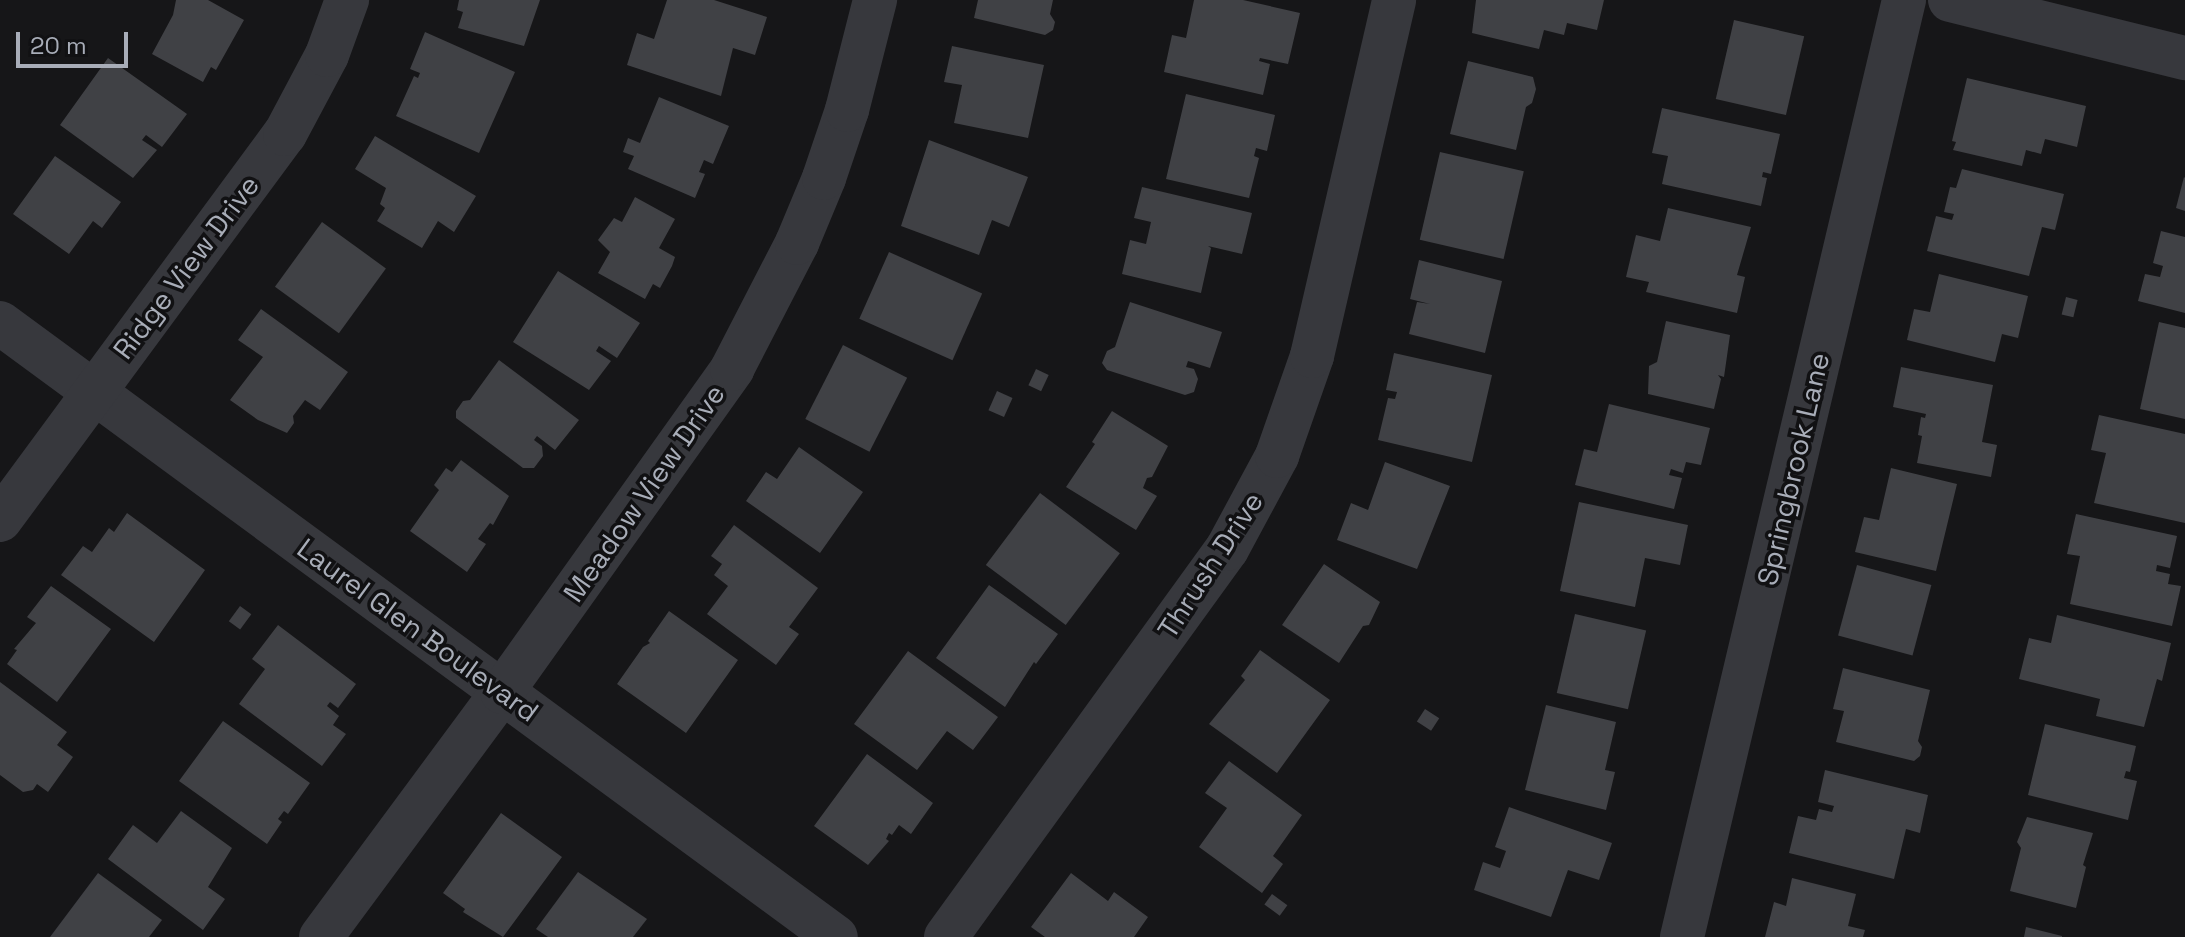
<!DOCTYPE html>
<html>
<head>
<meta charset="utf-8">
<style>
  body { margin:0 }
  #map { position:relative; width:2185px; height:937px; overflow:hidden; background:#161618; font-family:"Space Grotesk",sans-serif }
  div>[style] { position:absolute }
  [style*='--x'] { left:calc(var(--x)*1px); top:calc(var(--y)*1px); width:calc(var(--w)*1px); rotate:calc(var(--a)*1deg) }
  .building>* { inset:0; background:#404145; transform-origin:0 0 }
  .minor>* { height:44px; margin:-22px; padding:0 22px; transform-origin:22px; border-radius:22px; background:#37383d }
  span { translate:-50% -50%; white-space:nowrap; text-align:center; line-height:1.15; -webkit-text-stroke:7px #111113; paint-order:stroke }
  .street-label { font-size:28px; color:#a8adb8 }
  .scale { position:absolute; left:16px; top:32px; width:112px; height:36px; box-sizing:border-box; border:4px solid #a8adb8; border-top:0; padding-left:10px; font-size:24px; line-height:28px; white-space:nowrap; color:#a8adb8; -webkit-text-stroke:6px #111113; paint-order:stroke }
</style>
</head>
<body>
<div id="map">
  <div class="building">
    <div style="clip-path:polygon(176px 0,208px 0,244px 20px,216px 70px,211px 67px,203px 82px,152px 54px,173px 15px)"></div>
    <div style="clip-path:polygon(459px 0,540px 0,524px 46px,458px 28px,463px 12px,457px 10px)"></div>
    <div style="clip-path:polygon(667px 0,714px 0,767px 17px,755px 55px,733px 48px,721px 96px,627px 65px,637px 33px,654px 39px)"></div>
    <div style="clip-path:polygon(978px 0,1053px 0,1050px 14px,1055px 22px,1053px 30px,1045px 35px,974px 18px)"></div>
    <div style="clip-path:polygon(1194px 0,1243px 0,1300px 13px,1288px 64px,1260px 58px,1259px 61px,1270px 64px,1263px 95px,1164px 72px,1172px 35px,1186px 38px)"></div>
    <div style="clip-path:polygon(1476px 0,1604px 0,1597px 30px,1567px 23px,1564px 35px,1544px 30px,1539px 49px,1472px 33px)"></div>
    <div style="left:1734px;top:20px;width:72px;height:81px;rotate:13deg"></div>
    <div style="clip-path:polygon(425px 32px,515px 72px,479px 153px,396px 116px,414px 76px,418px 78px,420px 73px,410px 69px)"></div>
    <div style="clip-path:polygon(952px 46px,1044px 65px,1028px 138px,954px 123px,962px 85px,944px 82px)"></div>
    <div style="clip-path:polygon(108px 58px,187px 114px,162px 147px,146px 135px,142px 140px,157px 150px,133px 178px,60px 125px)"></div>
    <div style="clip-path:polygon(1468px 61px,1533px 77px,1536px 89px,1532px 103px,1526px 107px,1516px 150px,1450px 134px)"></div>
    <div style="clip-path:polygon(1967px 78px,2086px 106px,2077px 147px,2045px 139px,2041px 154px,2026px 150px,2022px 166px,1953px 150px,1956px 142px,1952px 141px)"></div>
    <div style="clip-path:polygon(1186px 94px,1275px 115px,1267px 151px,1256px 148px,1254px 156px,1259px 158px,1249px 198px,1166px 179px)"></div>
    <div style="clip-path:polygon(659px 97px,729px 126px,713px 164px,704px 160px,699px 172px,705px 174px,695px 198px,628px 169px,634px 156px,623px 152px,628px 138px,640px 143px)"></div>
    <div style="clip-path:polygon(1662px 108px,1780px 134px,1771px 174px,1763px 172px,1762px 177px,1767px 178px,1761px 206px,1662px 184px,1668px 156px,1652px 153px)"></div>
    <div style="clip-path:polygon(375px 136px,476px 196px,454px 232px,438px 221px,422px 248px,377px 221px,385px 208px,380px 204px,386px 188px,355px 169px)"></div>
    <div style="clip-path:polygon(929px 140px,1028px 177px,1009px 227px,992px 220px,979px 255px,901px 226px)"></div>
    <div style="left:1440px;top:152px;width:86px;height:90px;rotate:13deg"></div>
    <div style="clip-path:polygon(55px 156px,121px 202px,102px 228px,93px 221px,69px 254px,13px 214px)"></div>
    <div style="clip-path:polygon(1962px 169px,2064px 194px,2055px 230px,2042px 227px,2029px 276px,1927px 251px,1936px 216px,1952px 220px,1954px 214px,1944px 212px,1950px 187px,1956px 188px)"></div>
    <div style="clip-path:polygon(2184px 177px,2185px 178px,2185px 211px,2176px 208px)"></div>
    <div style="clip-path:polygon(1142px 187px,1252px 213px,1242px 254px,1208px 246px,1211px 248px,1201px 293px,1122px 274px,1130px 240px,1146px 244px,1151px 222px,1134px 218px)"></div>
    <div style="clip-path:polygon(635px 197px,675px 219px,659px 248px,675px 257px,672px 266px,660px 288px,653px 284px,645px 299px,598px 273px,610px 252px,598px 240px,614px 218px,622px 222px)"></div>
    <div style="clip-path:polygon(1668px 208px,1751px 227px,1737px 275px,1745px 277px,1737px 313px,1646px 292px,1649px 282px,1626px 277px,1636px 235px,1660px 241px)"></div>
    <div style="left:322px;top:222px;width:79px;height:80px;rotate:36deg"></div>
    <div style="clip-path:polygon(2161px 231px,2185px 237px,2185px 313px,2138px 301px,2145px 274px,2160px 277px,2163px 266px,2153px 263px)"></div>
    <div style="left:889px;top:252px;width:102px;height:73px;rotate:24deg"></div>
    <div style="clip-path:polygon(1419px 260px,1502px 281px,1485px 353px,1409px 334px,1417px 302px,1430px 304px,1410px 299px)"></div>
    <div style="clip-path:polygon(558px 271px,640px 323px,617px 358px,599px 346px,596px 351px,611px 361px,589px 390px,513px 342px)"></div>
    <div style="clip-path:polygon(1939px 274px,2028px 296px,2018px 338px,2002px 334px,1995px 362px,1907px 340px,1914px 309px,1930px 312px)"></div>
    <div style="left:2066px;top:297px;width:12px;height:18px;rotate:14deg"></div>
    <div style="clip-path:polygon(1130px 302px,1222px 332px,1210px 368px,1188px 361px,1186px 367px,1194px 369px,1198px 379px,1194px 392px,1185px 395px,1107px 370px,1102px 363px,1107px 351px,1115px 347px)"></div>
    <div style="clip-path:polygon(261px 309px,348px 372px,320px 410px,305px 400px,293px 416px,294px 423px,287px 433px,258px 420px,230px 400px,263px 357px,238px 340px)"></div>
    <div style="clip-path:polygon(1666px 321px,1730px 335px,1724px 377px,1718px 375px,1721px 379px,1714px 409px,1648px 394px,1649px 366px,1657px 362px)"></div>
    <div style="clip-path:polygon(2159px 322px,2185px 328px,2185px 419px,2140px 409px)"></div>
    <div style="left:843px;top:345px;width:72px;height:83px;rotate:27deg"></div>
    <div style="clip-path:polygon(1394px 353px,1492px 375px,1472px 462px,1378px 440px,1388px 398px,1395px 399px,1397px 392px,1386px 390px)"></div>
    <div style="clip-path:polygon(499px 360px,579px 420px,555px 450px,537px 436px,534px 440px,542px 446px,543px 456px,534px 468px,523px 468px,456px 418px,456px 411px,463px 401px,470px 400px)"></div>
    <div style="clip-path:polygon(1901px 367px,1993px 385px,1982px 442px,1997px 445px,1991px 477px,1917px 463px,1922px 436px,1918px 435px,1921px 417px,1925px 418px,1926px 414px,1893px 407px)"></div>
    <div style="left:1036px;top:369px;width:14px;height:18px;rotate:25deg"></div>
    <div style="left:997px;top:391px;width:17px;height:21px;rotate:24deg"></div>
    <div style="clip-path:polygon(1609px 404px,1710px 428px,1701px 465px,1686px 462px,1683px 473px,1671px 469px,1669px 475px,1682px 478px,1674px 509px,1575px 485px,1584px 449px,1597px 452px)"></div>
    <div style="clip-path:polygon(1112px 411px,1168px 446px,1152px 477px,1147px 478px,1143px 488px,1157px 496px,1136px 530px,1066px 487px,1095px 444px,1092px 442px)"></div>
    <div style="clip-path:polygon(2099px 415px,2185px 434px,2185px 523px,2094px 503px,2106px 453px,2091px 450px)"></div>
    <div style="clip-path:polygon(799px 447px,863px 492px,820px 553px,746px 501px,766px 472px,777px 479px)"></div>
    <div style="clip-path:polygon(461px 460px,509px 496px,493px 525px,490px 523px,478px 539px,486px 544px,467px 572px,410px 531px,439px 490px,434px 485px,446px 468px,452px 472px)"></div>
    <div style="clip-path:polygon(1385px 462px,1450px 486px,1417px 569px,1337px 540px,1351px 503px,1368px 510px)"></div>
    <div style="clip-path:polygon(1891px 468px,1957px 484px,1936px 571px,1855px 552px,1864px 517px,1879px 520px)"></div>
    <div style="left:1040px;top:493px;width:100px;height:90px;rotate:37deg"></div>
    <div style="clip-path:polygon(1579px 502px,1688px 525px,1680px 565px,1645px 558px,1635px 607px,1560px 591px)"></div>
    <div style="clip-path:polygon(127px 513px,205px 570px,154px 642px,61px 575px,83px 546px,92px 552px,109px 528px,114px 532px)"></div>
    <div style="clip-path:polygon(2076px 514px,2177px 536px,2170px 568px,2157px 565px,2156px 571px,2170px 574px,2168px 584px,2181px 586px,2172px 626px,2070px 604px,2080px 556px,2067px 554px)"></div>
    <div style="clip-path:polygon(734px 525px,818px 588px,789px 627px,799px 634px,776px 665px,707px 614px,728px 586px,714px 575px,722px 564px,711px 556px)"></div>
    <div style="clip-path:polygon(1324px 564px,1380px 602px,1369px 625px,1363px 626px,1339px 663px,1282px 625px)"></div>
    <div style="left:1857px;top:565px;width:77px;height:73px;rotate:15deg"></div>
    <div style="clip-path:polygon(989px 585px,1058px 634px,1036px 664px,1034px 662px,1005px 707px,936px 658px)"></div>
    <div style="clip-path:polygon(51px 586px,111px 629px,57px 702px,7px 664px,17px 650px,14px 649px,36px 623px,27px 617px)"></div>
    <div style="left:240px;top:606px;width:14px;height:19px;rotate:36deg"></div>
    <div style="clip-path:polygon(669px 611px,738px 660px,686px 733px,617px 684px,643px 647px,650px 643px,648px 641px)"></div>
    <div style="left:1575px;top:614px;width:73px;height:81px;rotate:13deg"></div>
    <div style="clip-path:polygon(2057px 615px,2171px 643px,2162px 681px,2157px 679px,2144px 727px,2096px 716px,2100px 699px,2019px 679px,2029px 638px,2051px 643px)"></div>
    <div style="clip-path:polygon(278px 625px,356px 684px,338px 708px,330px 702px,327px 706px,339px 716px,333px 725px,346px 734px,322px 766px,239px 704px,265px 669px,252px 659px)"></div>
    <div style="clip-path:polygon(1260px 650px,1330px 700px,1277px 773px,1209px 724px,1245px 680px,1241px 676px)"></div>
    <div style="clip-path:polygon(908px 651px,998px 717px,973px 750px,947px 731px,917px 770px,854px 724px)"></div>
    <div style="clip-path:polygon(1843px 668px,1930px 690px,1918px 741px,1922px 747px,1920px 756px,1914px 761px,1836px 742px,1844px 711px,1833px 709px)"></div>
    <div style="clip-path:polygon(0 682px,67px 732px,57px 745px,73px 757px,48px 792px,37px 784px,33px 790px,23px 792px,0 775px)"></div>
    <div style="clip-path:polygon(1546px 705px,1616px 722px,1605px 770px,1615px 772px,1606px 810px,1525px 790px)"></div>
    <div style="left:1425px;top:709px;width:17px;height:15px;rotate:33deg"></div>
    <div style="clip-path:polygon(223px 721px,310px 783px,288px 814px,284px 811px,278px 819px,282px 822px,267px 844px,179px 781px)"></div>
    <div style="clip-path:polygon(2045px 724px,2136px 746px,2130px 772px,2126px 771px,2124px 778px,2137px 781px,2128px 820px,2028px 795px)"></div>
    <div style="clip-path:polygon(867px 754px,933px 803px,911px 834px,899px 825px,892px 835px,889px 833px,886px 839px,889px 841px,868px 865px,814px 826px)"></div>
    <div style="clip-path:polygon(1229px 761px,1302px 815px,1273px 856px,1283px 864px,1262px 893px,1199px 847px,1227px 808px,1205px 793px)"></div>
    <div style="clip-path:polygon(1825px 770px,1928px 795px,1920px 833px,1906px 829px,1894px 879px,1789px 853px,1798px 816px,1816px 820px,1819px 809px,1832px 812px,1834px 806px,1818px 802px)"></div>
    <div style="clip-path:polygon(1509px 807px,1612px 843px,1599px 880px,1568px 870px,1551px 917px,1474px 890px,1483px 862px,1500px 868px,1506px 851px,1495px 847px)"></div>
    <div style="clip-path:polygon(181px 811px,232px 848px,208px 887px,225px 899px,203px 930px,108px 859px,133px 825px,157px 843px)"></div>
    <div style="clip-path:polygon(501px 813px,562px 857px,503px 937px,463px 912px,465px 909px,443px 893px)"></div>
    <div style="clip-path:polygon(2027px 817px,2093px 833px,2083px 865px,2086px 867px,2076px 908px,2010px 891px,2021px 848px,2017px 842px)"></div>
    <div style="clip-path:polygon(578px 872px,647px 919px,633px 937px,548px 937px,536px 929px)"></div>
    <div style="clip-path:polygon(98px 873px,162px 920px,149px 937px,50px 937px)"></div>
    <div style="clip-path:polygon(1071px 873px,1108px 901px,1114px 892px,1148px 917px,1134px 937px,1045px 937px,1031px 927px)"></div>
    <div style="clip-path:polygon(1792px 878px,1856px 894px,1848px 926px,1865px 930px,1863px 937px,1765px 937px,1774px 902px,1786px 906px)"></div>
    <div style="left:1272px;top:894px;width:19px;height:13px;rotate:36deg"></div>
    <div style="clip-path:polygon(2026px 927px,2062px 936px,2062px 937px,2024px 937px)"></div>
  </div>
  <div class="minor">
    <div style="--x:1950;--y:0;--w:242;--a:13.9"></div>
    <div style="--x:0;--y:323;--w:1037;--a:36.3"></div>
    <div style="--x:0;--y:520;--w:480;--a:-53.6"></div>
    <div style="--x:285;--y:134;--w:89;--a:-62"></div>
    <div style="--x:327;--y:55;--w:59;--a:-70"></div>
    <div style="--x:321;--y:937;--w:305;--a:-53.5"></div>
    <div style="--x:502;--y:692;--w:397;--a:-54.5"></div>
    <div style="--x:732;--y:369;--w:142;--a:-62.7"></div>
    <div style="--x:797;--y:243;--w:70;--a:-67.4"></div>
    <div style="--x:824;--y:178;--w:72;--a:-71.3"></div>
    <div style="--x:847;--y:110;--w:114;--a:-75.7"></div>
    <div style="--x:946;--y:937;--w:479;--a:-54.1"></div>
    <div style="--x:1227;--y:549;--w:106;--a:-61.7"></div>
    <div style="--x:1277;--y:456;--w:106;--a:-70.7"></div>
    <div style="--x:1312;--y:356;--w:365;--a:-77"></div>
    <div style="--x:1682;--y:937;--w:963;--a:-76.67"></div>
  </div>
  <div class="street-label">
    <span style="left:186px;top:267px;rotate:-53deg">Ridge View Drive</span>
    <span style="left:1793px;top:469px;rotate:-77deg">Springbrook Lane</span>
    <span style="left:644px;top:493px;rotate:-55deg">Meadow View Drive</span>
    <span style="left:1210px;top:565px;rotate:-57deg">Thrush Drive</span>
    <span style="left:418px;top:630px;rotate:36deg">Laurel Glen Boulevard</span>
  </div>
  <div class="scale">20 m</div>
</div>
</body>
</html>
